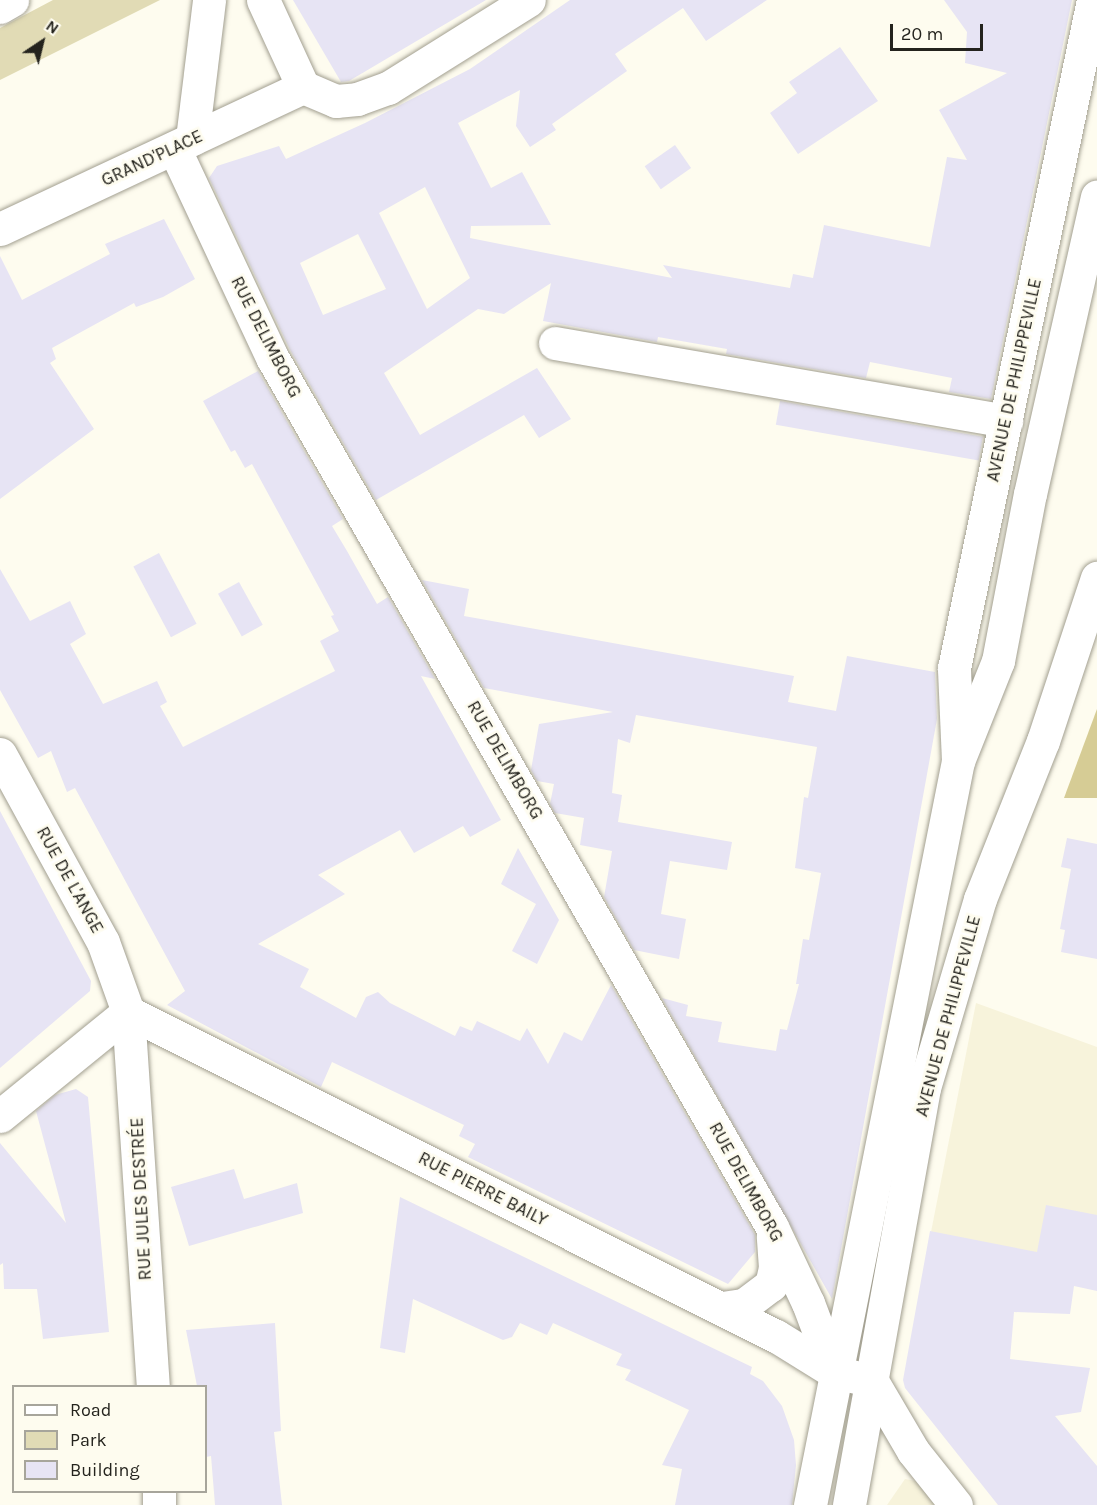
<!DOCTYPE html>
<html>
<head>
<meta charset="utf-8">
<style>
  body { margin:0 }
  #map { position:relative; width:1097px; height:1505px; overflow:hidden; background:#fefcef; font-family:Karla,sans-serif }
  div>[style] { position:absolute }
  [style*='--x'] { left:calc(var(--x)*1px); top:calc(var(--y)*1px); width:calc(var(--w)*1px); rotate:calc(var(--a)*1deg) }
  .built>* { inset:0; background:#f7f3db }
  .green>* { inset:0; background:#e1dbb5 }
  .forest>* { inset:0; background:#d6cc95 }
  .building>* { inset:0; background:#e7e4f4; transform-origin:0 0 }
  .roads { filter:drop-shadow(0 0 2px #a29f90) drop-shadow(0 0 2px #a29f90) }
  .minor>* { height:33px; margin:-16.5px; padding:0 16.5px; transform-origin:16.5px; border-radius:16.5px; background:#fff }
  .major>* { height:33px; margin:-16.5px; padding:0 16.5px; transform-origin:16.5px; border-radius:16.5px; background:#fff }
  span { translate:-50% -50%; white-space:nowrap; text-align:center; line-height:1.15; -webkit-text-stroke:5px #fefcef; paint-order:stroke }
  .street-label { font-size:18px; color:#24231d }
  .legend { position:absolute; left:12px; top:1385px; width:195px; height:108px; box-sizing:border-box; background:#fefcef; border:2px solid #a7a59b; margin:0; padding:8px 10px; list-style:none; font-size:18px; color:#24231d }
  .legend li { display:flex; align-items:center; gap:12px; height:30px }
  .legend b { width:30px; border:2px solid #a7a59b }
  .north { position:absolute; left:12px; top:12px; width:60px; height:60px; -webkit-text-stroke:4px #fefcef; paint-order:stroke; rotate:35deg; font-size:16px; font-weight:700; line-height:24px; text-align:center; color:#24231d }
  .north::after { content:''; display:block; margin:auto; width:21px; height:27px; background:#24231d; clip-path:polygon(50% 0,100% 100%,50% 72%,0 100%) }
  .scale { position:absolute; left:890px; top:24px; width:93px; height:27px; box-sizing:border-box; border:3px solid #24231d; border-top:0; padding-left:8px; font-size:18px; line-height:21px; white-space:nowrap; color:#24231d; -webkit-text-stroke:4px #fefcef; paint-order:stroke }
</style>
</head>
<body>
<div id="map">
  <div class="built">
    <div style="clip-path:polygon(976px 1003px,1097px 1047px,1097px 1278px,931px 1232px)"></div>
    <div style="clip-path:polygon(905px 1479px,941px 1486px,954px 1505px,887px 1505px)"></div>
  </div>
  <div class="green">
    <div style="clip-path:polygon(53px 0,160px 0,0 80px,0 28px)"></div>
  </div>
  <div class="forest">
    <div style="clip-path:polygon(1097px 709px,1097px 798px,1064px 798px)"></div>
  </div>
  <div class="building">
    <div style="clip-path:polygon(293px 0,486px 0,349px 81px,341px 82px)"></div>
    <div style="clip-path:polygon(evenodd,570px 0,767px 0,706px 41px,683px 8px,615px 54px,627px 71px,552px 124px,556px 130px,530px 147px,516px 126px,520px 90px,458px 123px,491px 188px,522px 172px,551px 225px,471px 226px,470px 238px,672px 278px,663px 265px,790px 288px,793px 274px,813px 278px,824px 225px,930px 247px,947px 157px,967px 160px,939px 110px,1007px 73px,965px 63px,967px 32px,944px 0,1072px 0,991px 399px,949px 392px,952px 378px,870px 362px,866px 378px,726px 354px,727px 349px,658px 337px,657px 342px,543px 321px,551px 283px,504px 314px,478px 309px,384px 373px,420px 435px,537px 368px,571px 419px,539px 438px,524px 415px,376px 500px,290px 350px,209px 178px,217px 166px,279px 146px,286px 159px,365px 123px,470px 69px,570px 0,425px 187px,470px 278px,427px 309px,379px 213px,425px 187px,570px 0,358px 234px,386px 289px,323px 315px,300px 263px,358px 234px)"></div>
    <div style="clip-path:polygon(840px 47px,878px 101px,798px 154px,770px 113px,797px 93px,789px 82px)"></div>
    <div style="left:675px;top:145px;width:28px;height:37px;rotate:55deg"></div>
    <div style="clip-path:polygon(164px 219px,195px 279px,163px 297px,136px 307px,134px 303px,52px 348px,56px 359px,50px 363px,94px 429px,0 499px,0 256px,22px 300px,110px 254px,105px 244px)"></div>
    <div style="clip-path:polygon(258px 371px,343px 519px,332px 526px,347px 551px,377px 604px,388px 597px,435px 679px,421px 676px,501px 820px,470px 837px,463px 826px,414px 853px,400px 830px,318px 875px,345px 894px,258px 944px,309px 969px,300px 987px,356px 1018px,366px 997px,378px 992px,390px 1003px,455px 1036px,460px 1026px,472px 1031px,477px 1021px,520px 1041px,527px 1028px,548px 1064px,564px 1032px,582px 1041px,611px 985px,755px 1235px,755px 1252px,728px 1284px,468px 1157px,475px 1144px,459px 1136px,464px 1125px,332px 1062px,321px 1087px,167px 1005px,185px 991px,75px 788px,67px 792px,51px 751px,38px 758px,0 690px,0 569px,30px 621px,70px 601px,86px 634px,70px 644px,103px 704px,157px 681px,167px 702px,160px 706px,183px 747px,335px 671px,320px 641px,339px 631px,331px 616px,334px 615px,252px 464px,245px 468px,235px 450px,231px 452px,203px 401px)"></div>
    <div style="left:780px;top:401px;width:206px;height:24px;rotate:10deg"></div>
    <div style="left:159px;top:553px;width:80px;height:29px;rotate:62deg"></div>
    <div style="clip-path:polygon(422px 580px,469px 589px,464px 616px,794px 676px,788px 702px,836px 711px,847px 656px,935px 672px,937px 719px,832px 1299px,662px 998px,688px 1005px,686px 1016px,722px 1022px,718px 1042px,776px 1051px,780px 1029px,787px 1030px,799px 984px,796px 984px,803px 939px,809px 940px,821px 873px,795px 868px,804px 797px,808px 798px,817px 747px,636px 715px,630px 743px,618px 739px,612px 793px,622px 795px,618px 822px,732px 842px,727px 870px,670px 861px,661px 914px,686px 919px,679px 959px,634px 950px,604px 897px,612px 851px,580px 845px,584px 818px,555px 813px,550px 804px,554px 784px,537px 781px,531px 770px,539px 724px,613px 712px,484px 688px)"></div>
    <div style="left:239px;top:582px;width:49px;height:24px;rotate:61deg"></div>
    <div style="clip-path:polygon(0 811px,91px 981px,90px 991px,0 1068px)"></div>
    <div style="clip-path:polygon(1067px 838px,1097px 844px,1097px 959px,1061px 952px,1065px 930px,1060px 929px,1071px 869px,1061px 867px)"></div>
    <div style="clip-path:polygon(518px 848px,559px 920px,537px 964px,512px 951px,536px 904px,501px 884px)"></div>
    <div style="clip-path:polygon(76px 1089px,88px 1097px,109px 1332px,43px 1339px,37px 1289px,4px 1289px,3px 1263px,0 1265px,0 1143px,66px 1223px,36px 1111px,55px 1095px)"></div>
    <div style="clip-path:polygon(234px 1169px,244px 1199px,297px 1183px,303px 1213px,189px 1246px,171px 1187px)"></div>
    <div style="clip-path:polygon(400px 1197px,752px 1367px,750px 1374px,763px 1381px,782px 1406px,794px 1440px,796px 1465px,792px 1505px,675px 1505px,682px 1469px,662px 1465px,689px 1410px,625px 1380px,631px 1370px,616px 1365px,622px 1354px,553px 1323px,547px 1335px,520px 1323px,512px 1337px,503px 1340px,413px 1299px,405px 1353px,380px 1348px)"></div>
    <div style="clip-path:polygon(1046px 1205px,1097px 1215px,1097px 1291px,1074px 1286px,1070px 1314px,1014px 1312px,1010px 1359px,1090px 1368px,1081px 1412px,1055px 1416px,1097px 1466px,1097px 1505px,998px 1505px,905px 1388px,903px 1380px,930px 1231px,1037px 1252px)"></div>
    <div style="clip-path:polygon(275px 1323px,281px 1431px,274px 1432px,282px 1505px,215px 1505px,211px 1456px,206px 1457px,206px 1386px,197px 1386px,186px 1330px)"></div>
  </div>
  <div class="roads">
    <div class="minor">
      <div style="--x:263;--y:0;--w:96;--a:65.3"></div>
      <div style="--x:0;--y:7;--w:14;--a:-30"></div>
      <div style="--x:303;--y:87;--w:36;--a:23"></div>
      <div style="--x:336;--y:101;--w:21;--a:-5"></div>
      <div style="--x:357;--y:99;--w:33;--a:-20"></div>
      <div style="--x:388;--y:88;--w:166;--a:-32"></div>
      <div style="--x:192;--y:139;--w:140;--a:-83"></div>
      <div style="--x:174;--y:148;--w:233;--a:64.9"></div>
      <div style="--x:273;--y:359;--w:1001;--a:60.11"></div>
      <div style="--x:772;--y:1227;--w:84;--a:64.7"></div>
      <div style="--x:808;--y:1303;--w:74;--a:69.4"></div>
      <div style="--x:834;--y:1372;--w:39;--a:13"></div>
      <div style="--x:872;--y:1381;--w:81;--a:59.6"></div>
      <div style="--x:913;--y:1451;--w:69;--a:51.5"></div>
      <div style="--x:0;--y:229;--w:335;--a:-25.1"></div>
      <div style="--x:555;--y:343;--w:458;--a:9.8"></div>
      <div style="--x:958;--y:761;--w:93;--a:-92.5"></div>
      <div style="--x:954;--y:668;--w:682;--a:-78.25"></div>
      <div style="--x:128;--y:1012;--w:375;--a:86.2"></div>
      <div style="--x:0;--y:1116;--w:165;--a:-39.1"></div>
      <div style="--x:722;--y:1308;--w:22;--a:-8"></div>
      <div style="--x:744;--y:1305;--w:34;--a:-37"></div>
      <div style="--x:771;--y:1285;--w:17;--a:-77"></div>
      <div style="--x:775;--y:1268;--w:32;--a:-94"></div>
      <div style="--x:159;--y:1492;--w:13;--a:90"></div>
    </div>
    <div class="major">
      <div style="--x:0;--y:754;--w:214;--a:61.3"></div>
      <div style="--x:103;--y:942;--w:74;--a:70.3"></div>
      <div style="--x:128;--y:1012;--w:724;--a:26.57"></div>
      <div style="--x:776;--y:1336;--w:68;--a:31.8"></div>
      <div style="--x:810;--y:1505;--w:759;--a:-78.75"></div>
      <div style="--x:958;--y:761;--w:108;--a:-68.2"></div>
      <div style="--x:998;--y:661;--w:170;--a:-79.2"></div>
      <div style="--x:1030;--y:494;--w:305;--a:-77.3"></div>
      <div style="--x:849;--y:1505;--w:424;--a:-79.8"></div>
      <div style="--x:924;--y:1088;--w:197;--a:-73.5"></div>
      <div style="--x:980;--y:899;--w:170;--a:-68.3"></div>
      <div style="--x:1043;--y:741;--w:172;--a:-71.7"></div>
    </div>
  </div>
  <div class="street-label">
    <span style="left:152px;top:158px;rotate:-25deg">GRAND'PLACE</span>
    <span style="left:266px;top:337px;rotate:63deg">RUE DELIMBORG</span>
    <span style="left:1014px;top:380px;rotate:-78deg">AVENUE DE PHILIPPEVILLE</span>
    <span style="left:505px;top:760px;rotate:60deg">RUE DELIMBORG</span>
    <span style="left:70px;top:880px;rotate:61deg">RUE DE L'ANGE</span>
    <span style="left:948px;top:1016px;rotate:-75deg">AVENUE DE PHILIPPEVILLE</span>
    <span style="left:746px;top:1182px;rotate:61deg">RUE DELIMBORG</span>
    <span style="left:483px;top:1189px;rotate:27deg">RUE PIERRE BAILY</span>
    <span style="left:141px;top:1199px;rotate:-93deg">RUE JULES DESTRÉE</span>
  </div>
  <ul class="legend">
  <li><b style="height:8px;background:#fff"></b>Road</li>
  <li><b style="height:16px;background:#e1dbb5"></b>Park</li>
  <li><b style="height:16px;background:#e7e4f4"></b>Building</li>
  </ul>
  <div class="north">N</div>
  <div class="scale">20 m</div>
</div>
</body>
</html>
